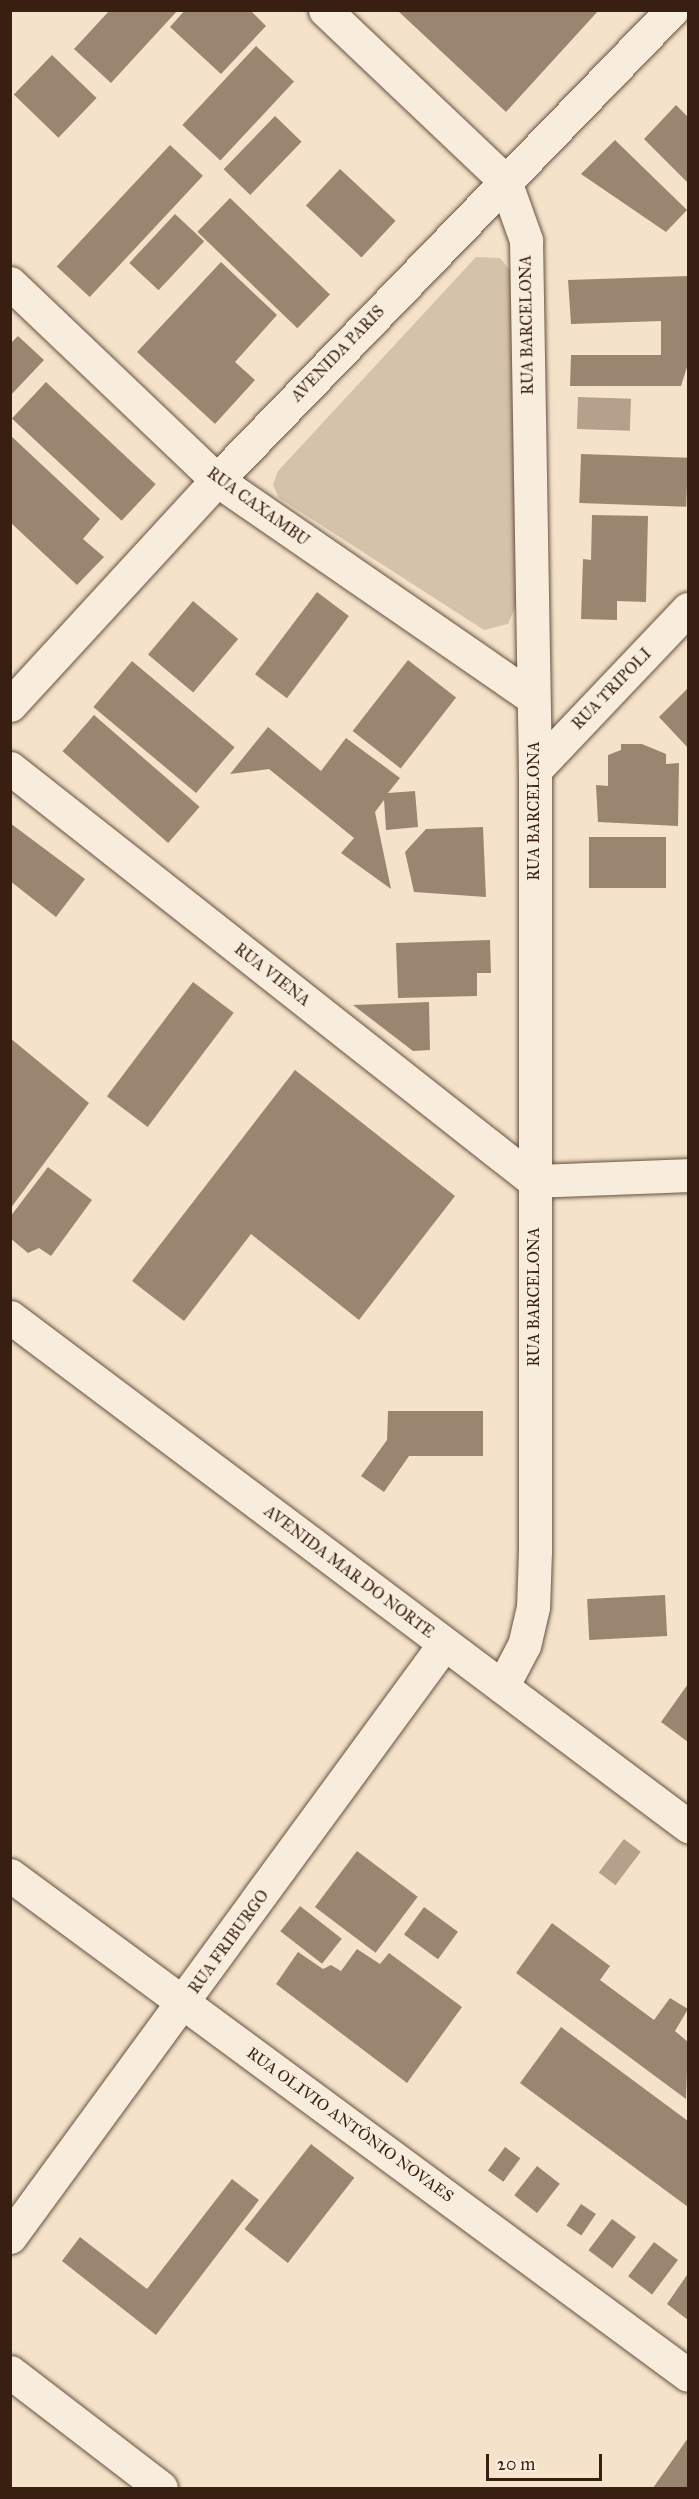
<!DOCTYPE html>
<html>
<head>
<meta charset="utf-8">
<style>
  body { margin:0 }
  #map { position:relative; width:699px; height:2499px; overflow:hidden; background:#f4e3ca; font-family:"IM FELL Great Primer",serif }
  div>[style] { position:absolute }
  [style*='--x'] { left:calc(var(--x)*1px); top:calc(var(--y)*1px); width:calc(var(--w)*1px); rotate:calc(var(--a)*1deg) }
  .green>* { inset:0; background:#d4c2ab }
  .water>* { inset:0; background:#b4a08b; transform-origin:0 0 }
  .building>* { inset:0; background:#9a8571; transform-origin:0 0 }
  .roads { filter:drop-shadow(0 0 2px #68503f) drop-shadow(0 0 2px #68503f) }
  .minor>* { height:33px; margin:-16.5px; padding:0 16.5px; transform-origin:16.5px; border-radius:16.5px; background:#f8eddd }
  span { translate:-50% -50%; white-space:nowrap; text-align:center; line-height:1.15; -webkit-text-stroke:6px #f8eddd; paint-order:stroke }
  .street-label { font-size:16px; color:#391f11 }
  .frame { position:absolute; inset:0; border:12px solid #391f11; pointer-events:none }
  .scale { position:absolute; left:486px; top:2454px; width:116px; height:27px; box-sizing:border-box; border:3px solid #391f11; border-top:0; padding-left:8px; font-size:18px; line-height:21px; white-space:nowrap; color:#391f11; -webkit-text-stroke:4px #f8eddd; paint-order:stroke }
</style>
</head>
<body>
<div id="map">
  <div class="green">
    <div style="clip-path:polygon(476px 257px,500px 258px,514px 275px,517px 603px,508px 624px,484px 630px,279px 498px,273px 485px,278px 471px)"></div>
  </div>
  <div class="water">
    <div style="left:578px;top:397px;width:53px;height:32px;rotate:2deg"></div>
    <div style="left:624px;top:1839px;width:21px;height:42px;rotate:37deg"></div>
  </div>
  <div class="building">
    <div style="clip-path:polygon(110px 10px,178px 10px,111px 83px,74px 49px)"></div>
    <div style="clip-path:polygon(185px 10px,250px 10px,266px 26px,221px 74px,170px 27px)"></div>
    <div style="clip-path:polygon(397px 10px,599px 10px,506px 112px)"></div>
    <div style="left:256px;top:46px;width:52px;height:108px;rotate:43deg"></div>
    <div style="left:52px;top:55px;width:62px;height:55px;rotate:44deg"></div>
    <div style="clip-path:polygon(676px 105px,688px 117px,688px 183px,644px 139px)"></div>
    <div style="left:275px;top:116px;width:37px;height:74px;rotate:44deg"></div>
    <div style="clip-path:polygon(615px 140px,687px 210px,666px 232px,581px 174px)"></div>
    <div style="left:170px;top:145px;width:45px;height:166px;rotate:43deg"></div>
    <div style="left:340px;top:169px;width:76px;height:50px;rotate:43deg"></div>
    <div style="left:230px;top:198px;width:139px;height:47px;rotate:44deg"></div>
    <div style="left:175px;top:214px;width:40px;height:67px;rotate:43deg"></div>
    <div style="clip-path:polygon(221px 262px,277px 315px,235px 362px,255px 380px,215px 424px,137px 352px)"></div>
    <div style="clip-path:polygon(688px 276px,688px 364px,681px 386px,570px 386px,571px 355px,661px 355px,661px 321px,571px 324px,568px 280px)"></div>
    <div style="clip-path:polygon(18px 336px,44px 360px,10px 396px,10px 344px)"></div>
    <div style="left:46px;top:382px;width:150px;height:50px;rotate:43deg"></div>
    <div style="clip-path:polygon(10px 435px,100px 519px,83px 539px,104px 557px,77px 585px,10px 522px)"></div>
    <div style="left:581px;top:454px;width:107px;height:49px;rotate:2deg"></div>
    <div style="clip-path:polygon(592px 515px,648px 516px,646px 602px,617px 601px,617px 620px,581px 619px,583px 559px,591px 560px)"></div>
    <div style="left:317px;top:592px;width:40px;height:103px;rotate:37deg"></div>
    <div style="left:193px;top:601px;width:59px;height:70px;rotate:40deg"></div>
    <div style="left:408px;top:660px;width:61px;height:90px;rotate:38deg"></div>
    <div style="left:132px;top:661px;width:134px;height:60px;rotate:40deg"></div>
    <div style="clip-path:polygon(688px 688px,688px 748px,659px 717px)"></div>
    <div style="left:94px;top:715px;width:140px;height:48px;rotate:41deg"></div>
    <div style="clip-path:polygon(268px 727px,321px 771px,346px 738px,400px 778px,388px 793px,415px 791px,418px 827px,386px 830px,384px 800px,375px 812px,391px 889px,341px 853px,354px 838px,269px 769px,230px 774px)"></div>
    <div style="clip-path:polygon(621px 744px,642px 744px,666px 754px,666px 764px,679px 763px,678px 826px,598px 822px,596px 785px,608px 786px,608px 755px,621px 750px)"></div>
    <div style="clip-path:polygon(10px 823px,85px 879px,56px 917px,10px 881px)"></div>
    <div style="clip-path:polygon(483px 827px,486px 897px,414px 892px,405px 852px,426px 829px)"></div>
    <div style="left:589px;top:837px;width:77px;height:51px"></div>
    <div style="clip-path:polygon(490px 940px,491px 973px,477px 973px,477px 996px,398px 998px,396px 943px)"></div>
    <div style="left:193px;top:982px;width:51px;height:143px;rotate:37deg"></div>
    <div style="clip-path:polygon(429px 1002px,430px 1050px,413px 1051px,353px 1005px)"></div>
    <div style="clip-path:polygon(10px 1038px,89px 1103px,10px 1209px)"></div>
    <div style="clip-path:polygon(295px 1070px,455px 1196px,359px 1320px,251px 1234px,184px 1321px,132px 1281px)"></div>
    <div style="clip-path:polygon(48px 1167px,92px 1200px,51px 1256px,39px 1248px,28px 1253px,10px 1238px,10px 1217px)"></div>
    <div style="clip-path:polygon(388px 1411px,483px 1411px,483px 1456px,409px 1456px,384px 1492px,361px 1476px,387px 1440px)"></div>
    <div style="left:665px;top:1595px;width:41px;height:78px;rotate:87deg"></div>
    <div style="clip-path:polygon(688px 1684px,688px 1742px,661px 1722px)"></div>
    <div style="left:357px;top:1851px;width:76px;height:70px;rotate:37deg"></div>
    <div style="left:300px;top:1906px;width:53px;height:32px;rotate:38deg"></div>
    <div style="left:424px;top:1907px;width:42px;height:34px;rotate:36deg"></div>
    <div style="clip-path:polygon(552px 1923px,610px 1966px,600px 1980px,654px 2020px,670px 1998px,688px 2009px,675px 2031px,688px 2042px,686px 2099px,516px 1973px)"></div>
    <div style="clip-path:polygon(357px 1949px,380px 1964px,389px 1953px,462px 2007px,407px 2083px,276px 1984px,298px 1952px,323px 1969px,331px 1965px,341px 1971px)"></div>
    <div style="clip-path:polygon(561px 2027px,688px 2121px,688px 2207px,520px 2083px)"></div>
    <div style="left:311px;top:2144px;width:55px;height:108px;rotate:38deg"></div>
    <div style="left:505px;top:2147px;width:19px;height:29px;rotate:36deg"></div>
    <div style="left:537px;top:2166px;width:29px;height:37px;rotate:38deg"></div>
    <div style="clip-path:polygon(232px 2179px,259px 2200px,156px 2335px,62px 2261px,80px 2237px,147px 2289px)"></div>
    <div style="left:581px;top:2204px;width:18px;height:26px;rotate:34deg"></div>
    <div style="left:612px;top:2219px;width:30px;height:39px;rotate:37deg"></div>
    <div style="left:654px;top:2242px;width:30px;height:43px;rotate:37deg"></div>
    <div style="clip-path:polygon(687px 2275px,688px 2276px,688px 2320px,667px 2304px)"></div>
    <div style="clip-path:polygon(688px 2438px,688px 2488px,653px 2488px)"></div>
  </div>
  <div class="roads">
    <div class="minor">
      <div style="--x:325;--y:10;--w:248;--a:43.5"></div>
      <div style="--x:505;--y:181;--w:63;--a:70.4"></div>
      <div style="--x:526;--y:240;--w:530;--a:89.03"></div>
      <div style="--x:535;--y:770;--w:781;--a:90"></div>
      <div style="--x:535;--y:1551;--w:56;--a:92"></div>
      <div style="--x:533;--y:1607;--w:39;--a:103"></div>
      <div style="--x:524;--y:1645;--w:47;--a:117.6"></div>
      <div style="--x:10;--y:283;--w:286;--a:43.6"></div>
      <div style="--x:217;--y:480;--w:383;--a:34.6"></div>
      <div style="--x:10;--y:705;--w:306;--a:-47.4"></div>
      <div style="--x:217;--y:480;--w:654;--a:-45.93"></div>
      <div style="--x:10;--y:768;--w:667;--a:38.24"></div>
      <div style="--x:534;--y:1181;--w:154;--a:-2.2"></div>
      <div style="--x:535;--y:770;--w:222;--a:-46.5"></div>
      <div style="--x:10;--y:1317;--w:848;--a:36.9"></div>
      <div style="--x:10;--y:1875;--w:842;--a:36.41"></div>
      <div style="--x:10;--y:2237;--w:735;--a:-53.8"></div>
      <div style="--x:10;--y:2372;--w:190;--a:37.5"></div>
    </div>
  </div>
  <div class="street-label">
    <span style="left:527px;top:325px;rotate:-91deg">RUA BARCELONA</span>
    <span style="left:338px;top:354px;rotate:-46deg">AVENIDA PARIS</span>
    <span style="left:258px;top:507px;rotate:36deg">RUA CAXAMBU</span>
    <span style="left:612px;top:689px;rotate:-46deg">RUA TRIPOLI</span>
    <span style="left:534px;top:811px;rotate:-90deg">RUA BARCELONA</span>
    <span style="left:272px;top:975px;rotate:38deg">RUA VIENA</span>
    <span style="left:534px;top:1297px;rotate:-90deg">RUA BARCELONA</span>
    <span style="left:349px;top:1572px;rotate:37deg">AVENIDA MAR DO NORTE</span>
    <span style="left:229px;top:1942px;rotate:-54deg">RUA FRIBURGO</span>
    <span style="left:350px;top:2125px;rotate:36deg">RUA OLIVIO ANTÔNIO NOVAES</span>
  </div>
  <div class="frame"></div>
  <div class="scale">20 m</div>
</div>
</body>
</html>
